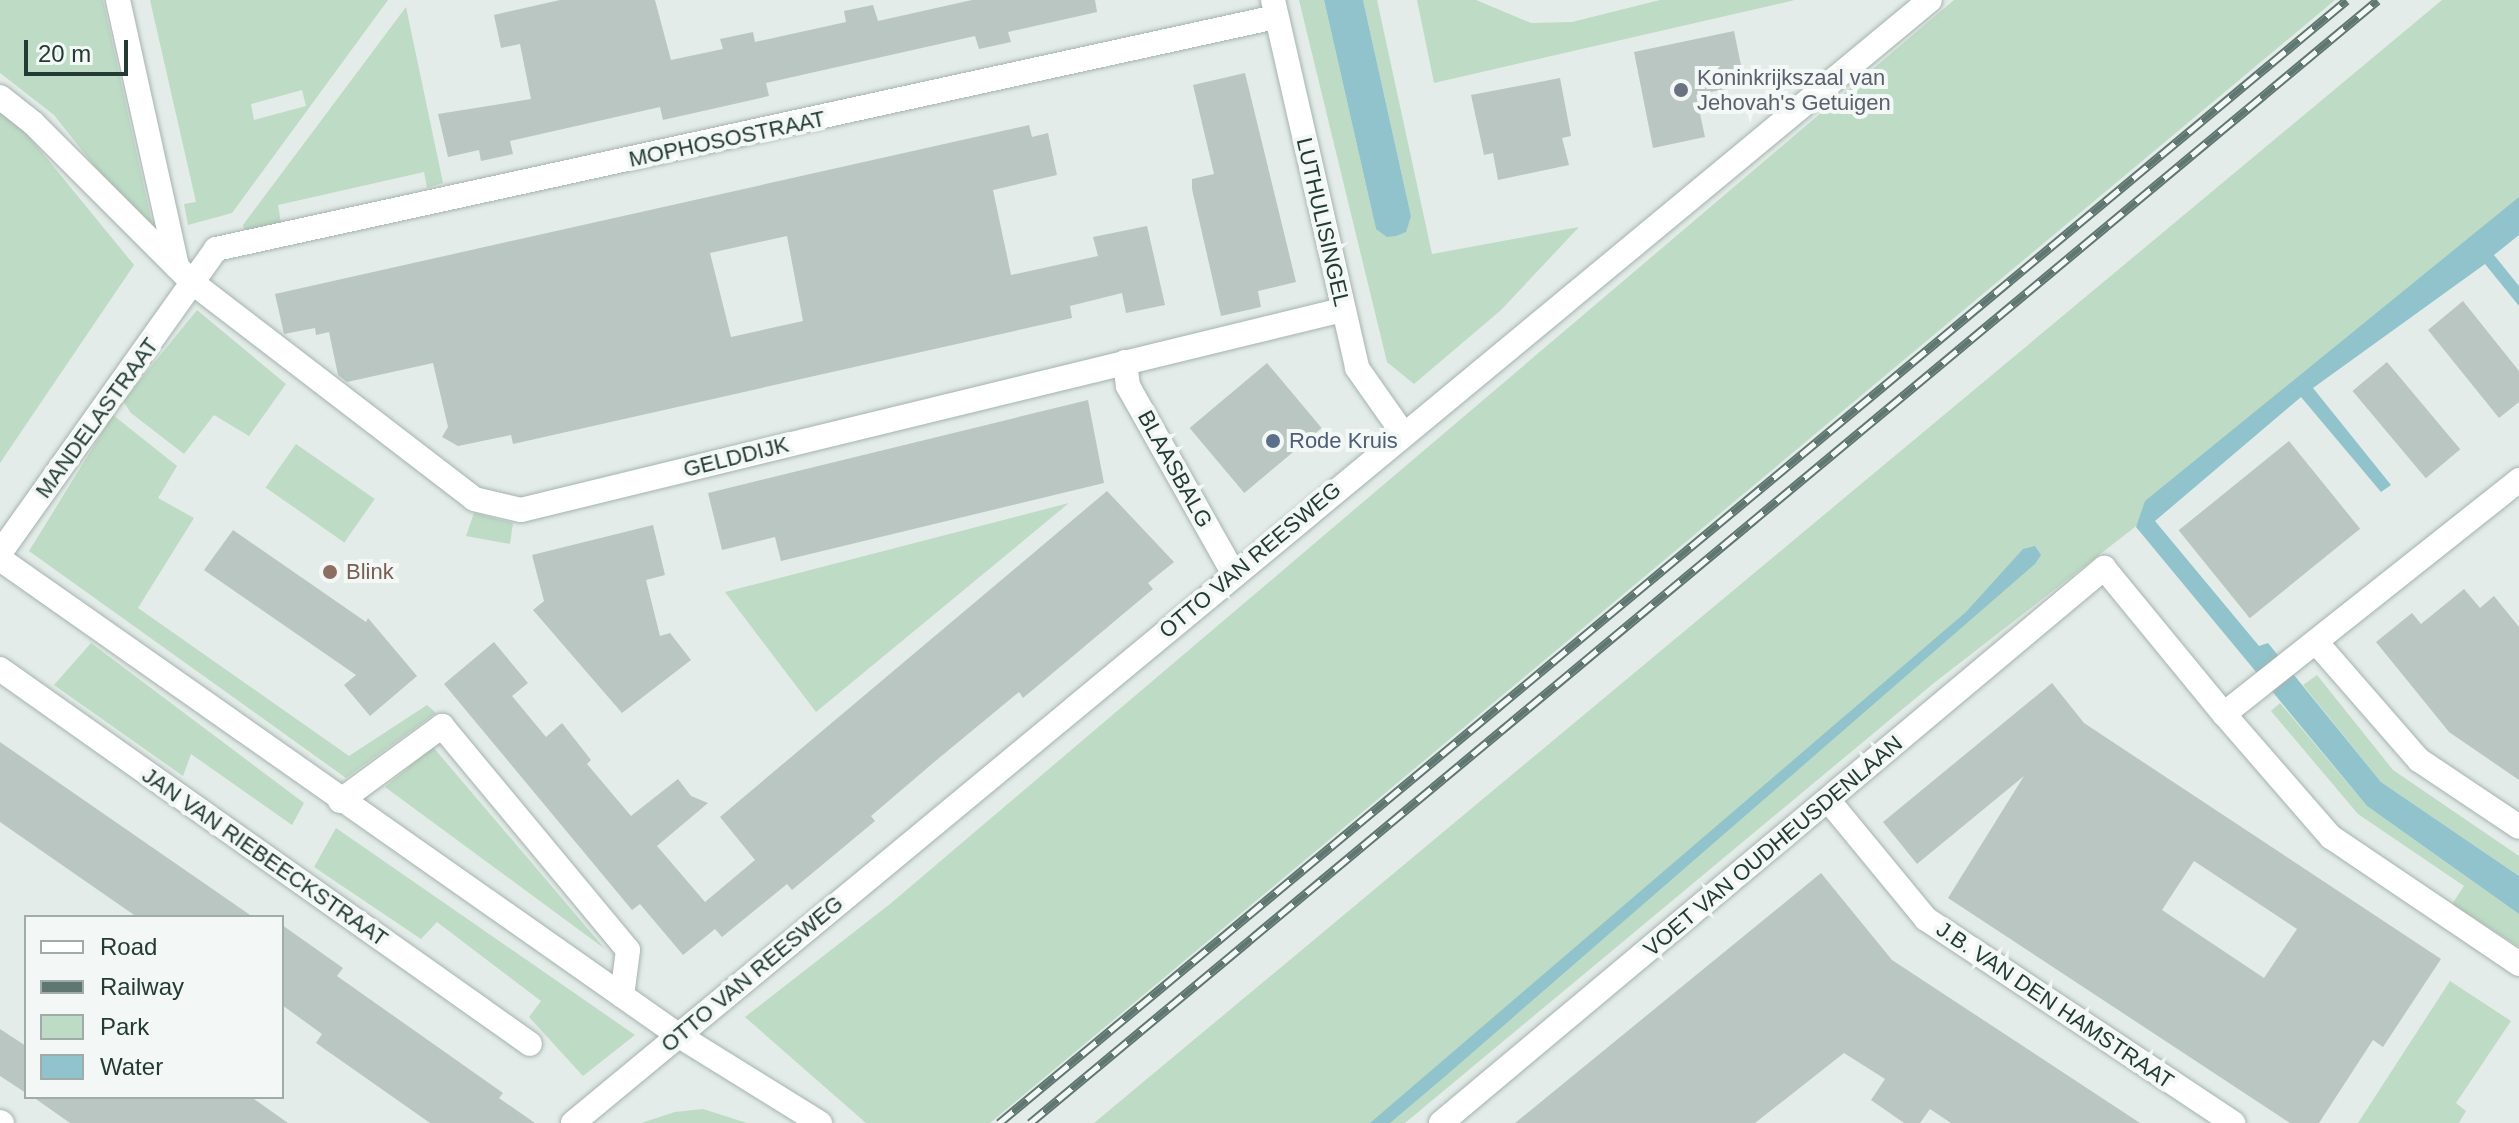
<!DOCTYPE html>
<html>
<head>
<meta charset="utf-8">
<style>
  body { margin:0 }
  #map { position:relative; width:2519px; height:1123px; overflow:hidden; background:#e3ece8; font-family:Helvetica,sans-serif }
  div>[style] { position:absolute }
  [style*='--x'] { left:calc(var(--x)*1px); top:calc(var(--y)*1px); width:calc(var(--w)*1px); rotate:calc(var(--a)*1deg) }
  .green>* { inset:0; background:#bedbc5; transform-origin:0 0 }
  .water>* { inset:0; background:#90c3cc }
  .building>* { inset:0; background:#b9c6c1; transform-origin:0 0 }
  .roads { filter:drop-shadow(0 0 2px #a6b3af) drop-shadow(0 0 2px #a6b3af) }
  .minor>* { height:24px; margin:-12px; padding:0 12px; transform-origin:12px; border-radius:12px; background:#fff }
  .rail>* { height:9px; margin-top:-4.5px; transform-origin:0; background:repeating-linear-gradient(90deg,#f3f8f6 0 18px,#5f7770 0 36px); box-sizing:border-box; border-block:2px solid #5f7770 }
  .dots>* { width:22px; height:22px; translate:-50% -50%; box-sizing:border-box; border:4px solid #f3f8f6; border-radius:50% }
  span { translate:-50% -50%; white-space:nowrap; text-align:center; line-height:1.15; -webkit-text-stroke:8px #f3f8f6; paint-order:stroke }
  .worship-label { font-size:22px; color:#5b616d }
  .left { translate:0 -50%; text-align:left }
  .street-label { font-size:22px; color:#243b35 }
  .service-label { font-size:22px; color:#4e5e75 }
  .education-label { font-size:22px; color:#785e54 }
  .legend { position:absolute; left:24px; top:915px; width:260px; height:184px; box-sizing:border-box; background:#f3f8f6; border:2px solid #a0aca9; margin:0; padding:10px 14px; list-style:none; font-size:24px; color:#243b35 }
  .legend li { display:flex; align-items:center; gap:16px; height:40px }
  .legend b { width:40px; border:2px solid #a0aca9 }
  .scale { position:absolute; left:24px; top:40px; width:104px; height:36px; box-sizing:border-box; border:4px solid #243b35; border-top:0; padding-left:10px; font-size:24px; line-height:28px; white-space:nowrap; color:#243b35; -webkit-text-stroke:6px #f3f8f6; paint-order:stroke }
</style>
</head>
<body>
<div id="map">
  <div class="green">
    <div style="clip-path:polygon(0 0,103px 0,152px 223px,141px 225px,54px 115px,0 73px)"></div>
    <div style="clip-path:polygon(evenodd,150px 0,388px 0,232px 213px,188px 225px,184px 204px,196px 202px,150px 0,302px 90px,306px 106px,254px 120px,251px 104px,302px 90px)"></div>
    <div style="clip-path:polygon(1299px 0,1324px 0,1376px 229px,1411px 216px,1363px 0,1377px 0,1432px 254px,1579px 227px,1501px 310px,1414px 384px,1387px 362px)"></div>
    <div style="clip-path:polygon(1417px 0,1476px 0,1531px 23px,1572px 22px,1660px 0,1795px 0,1434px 83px)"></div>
    <div style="clip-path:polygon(1954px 0,2335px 0,990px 1123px,866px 1123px,745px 1017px,890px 904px)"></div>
    <div style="clip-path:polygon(2442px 0,2519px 0,2519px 204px,2154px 505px,2135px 527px,1934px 683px,1405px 1123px,1094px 1123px)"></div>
    <div style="clip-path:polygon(406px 7px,443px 183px,427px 188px,424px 172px,278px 205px,282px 229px,247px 238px,243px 225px)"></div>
    <div style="clip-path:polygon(0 110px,18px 123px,134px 265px,0 463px)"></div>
    <div style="clip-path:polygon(197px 310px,286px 384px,249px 436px,214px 415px,184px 454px,131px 413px,123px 401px)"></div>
    <div style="clip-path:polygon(113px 415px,177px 466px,158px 498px,194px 518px,138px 608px,349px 756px,427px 705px,436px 713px,346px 778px,29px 551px)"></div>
    <div style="left:296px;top:444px;width:96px;height:53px;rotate:35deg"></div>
    <div style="clip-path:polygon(1069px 503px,816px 712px,725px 592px)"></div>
    <div style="clip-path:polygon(474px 513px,513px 523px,510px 544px,466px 536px)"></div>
    <div style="clip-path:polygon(91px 643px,304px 803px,292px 825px,191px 754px,183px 776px,54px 685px)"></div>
    <div style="clip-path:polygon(2317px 675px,2393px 770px,2519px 856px,2519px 876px,2381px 782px,2303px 685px)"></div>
    <div style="clip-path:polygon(2280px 703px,2367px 806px,2519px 914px,2519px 947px,2452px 904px,2464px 886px,2358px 814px,2271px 711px)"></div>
    <div style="clip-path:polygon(433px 747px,605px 949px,385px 787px)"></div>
    <div style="clip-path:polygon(336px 828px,635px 1035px,583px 1076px,529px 1017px,541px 1001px,437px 922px,421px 939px,314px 867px)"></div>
    <div style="clip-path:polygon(2450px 981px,2511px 1021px,2456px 1103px,2466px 1111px,2459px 1123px,2358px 1123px)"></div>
    <div style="clip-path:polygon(703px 1109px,747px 1123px,641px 1123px,675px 1112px)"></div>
  </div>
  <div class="water">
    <div style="clip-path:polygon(1324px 0,1363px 0,1411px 216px,1406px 232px,1396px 236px,1387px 237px,1376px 229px)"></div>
    <div style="clip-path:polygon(2519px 197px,2519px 235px,2494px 255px,2519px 286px,2519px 306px,2485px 264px,2313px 388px,2391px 485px,2381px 492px,2301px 397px,2155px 521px,2259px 646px,2268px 643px,2381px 782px,2519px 876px,2519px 914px,2367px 806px,2136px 527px,2145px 501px)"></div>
    <div style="clip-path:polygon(2035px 546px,2041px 555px,2035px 564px,1449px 1073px,1390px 1123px,1370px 1123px,1966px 612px,2023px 549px)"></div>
  </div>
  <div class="building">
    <div style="clip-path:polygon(560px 0,655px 0,671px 60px,723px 49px,720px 39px,753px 32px,755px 42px,846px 22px,844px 11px,873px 5px,878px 21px,972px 0,1095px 0,1097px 12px,1008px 32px,1011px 42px,979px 49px,975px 36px,766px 83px,769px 96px,663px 120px,660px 107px,510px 141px,513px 154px,481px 161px,479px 150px,448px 157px,438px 114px,531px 99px,520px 44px,501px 48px,494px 15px)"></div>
    <div style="clip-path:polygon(1734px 31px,1745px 85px,1696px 95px,1705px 137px,1653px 148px,1634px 52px)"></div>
    <div style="clip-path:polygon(1245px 73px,1296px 282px,1258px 291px,1261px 307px,1221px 316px,1192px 189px,1192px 179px,1214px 174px,1193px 85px)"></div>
    <div style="clip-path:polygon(1560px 78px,1571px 136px,1562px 138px,1569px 165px,1498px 180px,1493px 153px,1484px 155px,1471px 95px)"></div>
    <div style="clip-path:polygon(evenodd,1029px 125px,1032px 137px,1048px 133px,1057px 175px,993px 190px,1011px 275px,1098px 256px,1093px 237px,1147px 226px,1165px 305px,1126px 313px,1122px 293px,1070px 306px,1072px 318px,513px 444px,511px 435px,458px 446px,442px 437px,448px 427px,433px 363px,347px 382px,338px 375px,329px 332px,316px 335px,315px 328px,284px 334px,275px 294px,1029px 125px,787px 236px,803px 321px,731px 337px,710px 253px,787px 236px)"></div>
    <div style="clip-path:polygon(2463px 301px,2519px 371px,2519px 402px,2499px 418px,2428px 330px)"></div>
    <div style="left:2387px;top:362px;width:114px;height:45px;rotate:50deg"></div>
    <div style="left:1267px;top:363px;width:85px;height:101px;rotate:50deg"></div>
    <div style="clip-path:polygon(1088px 400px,1104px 483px,781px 561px,775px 537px,722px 550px,708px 493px)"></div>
    <div style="left:2289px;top:441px;width:113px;height:142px;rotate:51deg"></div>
    <div style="clip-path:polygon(1107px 491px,1174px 562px,1148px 583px,1153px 589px,1023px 698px,1019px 692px,933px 763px,871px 816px,875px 821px,792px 890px,787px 884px,722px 937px,715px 929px,683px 955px,640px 904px,632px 910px,444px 684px,494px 642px,528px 683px,512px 696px,546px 737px,562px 723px,591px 760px,587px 764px,631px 816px,678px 779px,691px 796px,708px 803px,657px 846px,705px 902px,755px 860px,720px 817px)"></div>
    <div style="clip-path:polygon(653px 525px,665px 575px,646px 580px,660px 636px,670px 633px,691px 660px,622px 713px,533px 610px,544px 601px,532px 555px)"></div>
    <div style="clip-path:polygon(233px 530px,366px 622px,368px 618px,417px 676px,370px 716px,344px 685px,356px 675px,204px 570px)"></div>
    <div style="clip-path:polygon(2464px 589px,2480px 608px,2494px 596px,2519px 627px,2519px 780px,2449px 732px,2376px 642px,2412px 613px,2421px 624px)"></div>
    <div style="clip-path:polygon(evenodd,2052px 683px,2084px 723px,2441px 959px,2383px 1047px,2373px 1040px,2319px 1123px,2290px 1123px,1948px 898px,2024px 776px,1917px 864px,1883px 822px,2052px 683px,2194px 861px,2297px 929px,2264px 978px,2162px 910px,2194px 861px)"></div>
    <div style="clip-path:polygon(0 742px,78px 796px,253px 917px,137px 917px,0 822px)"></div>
    <div style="clip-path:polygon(1821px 873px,1892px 960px,2140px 1123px,1951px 1123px,1930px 1109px,1920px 1123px,1904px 1123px,1871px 1100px,1885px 1079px,1844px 1053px,1755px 1123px,1515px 1123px)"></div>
    <div style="clip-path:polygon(282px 925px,343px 968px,337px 976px,503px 1093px,499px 1098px,535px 1123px,430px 1123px,316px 1043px,322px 1034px,282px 1005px)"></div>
    <div style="clip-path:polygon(0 1029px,26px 1046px,26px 1093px,0 1076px)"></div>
    <div style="clip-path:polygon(33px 1097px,251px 1097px,288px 1123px,70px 1123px)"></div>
  </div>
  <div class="roads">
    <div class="minor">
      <div style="--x:118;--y:0;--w:273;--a:77.5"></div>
      <div style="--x:1273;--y:0;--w:377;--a:77.1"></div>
      <div style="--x:1357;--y:368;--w:78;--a:54.9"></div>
      <div style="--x:0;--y:97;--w:42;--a:38.2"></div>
      <div style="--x:33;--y:123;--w:226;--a:45"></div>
      <div style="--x:193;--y:283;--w:354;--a:37.5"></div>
      <div style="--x:474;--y:499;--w:48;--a:13.2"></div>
      <div style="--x:521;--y:510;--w:845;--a:-13.69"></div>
      <div style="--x:1125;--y:362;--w:24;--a:83"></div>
      <div style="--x:1128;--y:386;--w:216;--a:60.6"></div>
      <div style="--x:0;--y:553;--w:373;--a:-54.6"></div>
      <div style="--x:216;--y:249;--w:1085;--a:-12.35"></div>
      <div style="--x:0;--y:559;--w:828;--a:35.07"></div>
      <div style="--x:678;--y:1035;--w:167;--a:31.8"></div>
      <div style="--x:2316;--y:642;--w:157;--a:48.9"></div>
      <div style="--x:2419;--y:760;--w:120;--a:33.8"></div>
      <div style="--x:0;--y:669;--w:649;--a:35.28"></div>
      <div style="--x:2224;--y:714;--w:163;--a:49"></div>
      <div style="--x:2331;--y:837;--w:227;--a:34"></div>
      <div style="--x:1828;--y:800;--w:154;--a:50.5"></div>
      <div style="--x:1926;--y:919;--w:369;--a:33.6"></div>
      <div style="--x:340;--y:801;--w:127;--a:-36.3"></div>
      <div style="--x:442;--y:726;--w:291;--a:50.3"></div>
      <div style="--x:628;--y:950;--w:46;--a:97.4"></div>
      <div style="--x:0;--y:1122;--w:2;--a:27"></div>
      <div style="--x:573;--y:1123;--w:1761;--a:-39.61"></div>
      <div style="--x:1441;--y:1123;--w:865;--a:-39.93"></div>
      <div style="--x:2104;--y:568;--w:189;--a:50.6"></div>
      <div style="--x:2224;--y:714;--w:377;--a:-38.4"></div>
    </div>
  </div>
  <div class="rail">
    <div style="--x:999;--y:1123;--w:1754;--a:-39.8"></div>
    <div style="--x:1030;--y:1123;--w:1754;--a:-39.8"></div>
  </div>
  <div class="dots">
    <div style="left:1681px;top:90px;background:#6b7280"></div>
    <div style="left:1273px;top:441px;background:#5c6f8a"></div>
    <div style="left:330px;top:572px;background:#8d6e63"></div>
  </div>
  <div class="worship-label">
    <span class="left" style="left:1697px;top:90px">Koninkrijkszaal van<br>Jehovah's Getuigen</span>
  </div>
  <div class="street-label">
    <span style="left:727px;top:139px;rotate:-12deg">MOPHOSOSTRAAT</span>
    <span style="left:1323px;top:222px;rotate:77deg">LUTHULISINGEL</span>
    <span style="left:97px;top:418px;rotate:-54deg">MANDELASTRAAT</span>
    <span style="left:736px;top:457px;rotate:-14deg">GELDDIJK</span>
    <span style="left:1175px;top:469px;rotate:61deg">BLAASBALG</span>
    <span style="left:1250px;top:560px;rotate:-40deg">OTTO VAN REESWEG</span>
    <span style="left:1773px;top:846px;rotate:-40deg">VOET VAN OUDHEUSDENLAAN</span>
    <span style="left:265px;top:857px;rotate:35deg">JAN VAN RIEBEECKSTRAAT</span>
    <span style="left:752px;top:974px;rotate:-40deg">OTTO VAN REESWEG</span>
    <span style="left:2055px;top:1005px;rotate:34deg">J.B. VAN DEN HAMSTRAAT</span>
  </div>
  <div class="service-label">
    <span class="left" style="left:1289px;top:441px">Rode Kruis</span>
  </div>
  <div class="education-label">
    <span class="left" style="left:346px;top:572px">Blink</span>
  </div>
  <ul class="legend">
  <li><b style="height:10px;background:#fff"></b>Road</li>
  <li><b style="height:10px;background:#5f7770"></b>Railway</li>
  <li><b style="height:22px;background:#bedbc5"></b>Park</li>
  <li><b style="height:22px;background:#90c3cc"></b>Water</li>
  </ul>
  <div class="scale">20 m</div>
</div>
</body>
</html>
